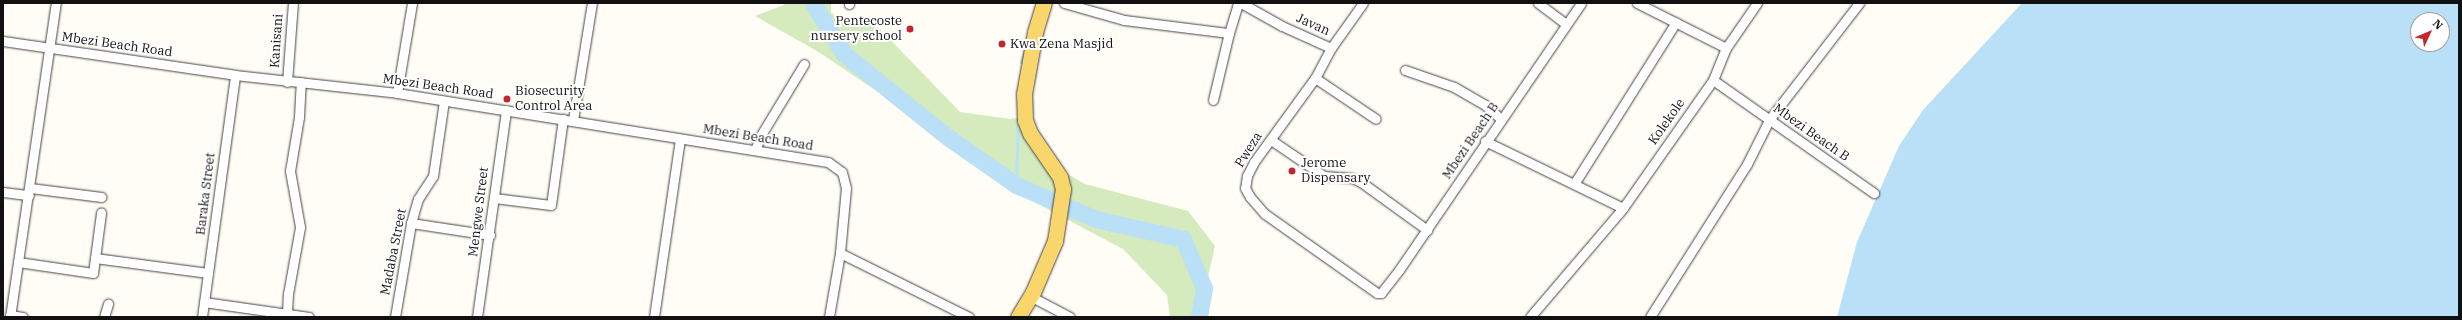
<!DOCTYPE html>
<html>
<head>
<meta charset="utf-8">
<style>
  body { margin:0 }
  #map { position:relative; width:2462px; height:320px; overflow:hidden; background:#fffdf5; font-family:"IBM Plex Serif",serif }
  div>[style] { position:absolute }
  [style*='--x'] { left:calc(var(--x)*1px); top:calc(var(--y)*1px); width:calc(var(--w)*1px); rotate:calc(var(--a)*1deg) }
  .green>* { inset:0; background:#d5ebbd }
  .water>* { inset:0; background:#b9e0f7 }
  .stream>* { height:3px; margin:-1.5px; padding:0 1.5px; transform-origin:1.5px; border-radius:1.5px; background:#b9e0f7 }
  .river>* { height:17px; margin:-8.5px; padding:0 8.5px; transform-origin:8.5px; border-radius:8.5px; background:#b9e0f7 }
  .roads { filter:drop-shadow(0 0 1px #444) drop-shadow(0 0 1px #444) }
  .street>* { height:9px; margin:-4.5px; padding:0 4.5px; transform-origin:4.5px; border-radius:4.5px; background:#fff }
  .primary>* { height:15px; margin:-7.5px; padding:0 7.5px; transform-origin:7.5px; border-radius:7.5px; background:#f9d66b }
  .dots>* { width:11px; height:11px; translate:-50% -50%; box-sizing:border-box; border:2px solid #fff; border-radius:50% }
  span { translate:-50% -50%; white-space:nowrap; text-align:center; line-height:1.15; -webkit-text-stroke:4px #fff; paint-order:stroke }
  .poi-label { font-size:13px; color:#111 }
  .right { translate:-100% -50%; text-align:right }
  .left { translate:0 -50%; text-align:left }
  .street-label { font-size:13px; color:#111 }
  .frame { position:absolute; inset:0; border:4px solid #111; pointer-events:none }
  .north { position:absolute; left:2410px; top:12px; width:40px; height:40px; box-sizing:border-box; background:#fff; border:1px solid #a0a0a0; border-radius:50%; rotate:46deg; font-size:11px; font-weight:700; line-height:16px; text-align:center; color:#111 }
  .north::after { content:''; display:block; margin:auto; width:14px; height:18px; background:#c4262e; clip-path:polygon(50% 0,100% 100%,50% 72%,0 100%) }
</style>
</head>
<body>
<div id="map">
  <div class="green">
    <div style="clip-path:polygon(783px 3px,831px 3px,831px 13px,880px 29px,960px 112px,1010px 119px,1024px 117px,1052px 165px,1085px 184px,1188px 211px,1215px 246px,1199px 317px,1170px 317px,1167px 295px,1123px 249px,1038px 204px,936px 139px,896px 104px,817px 51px,755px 16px,784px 5px)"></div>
  </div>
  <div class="water">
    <div style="clip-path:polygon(evenodd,2022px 3px,2459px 3px,2459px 317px,1837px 317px,1857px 242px,1899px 146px,1923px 110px,2022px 3px,2418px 20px,2442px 20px,2442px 44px,2418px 44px,2418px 20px)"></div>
  </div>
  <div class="stream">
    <div style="--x:1021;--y:62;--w:13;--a:-72"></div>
    <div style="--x:1016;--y:185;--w:66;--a:-88.3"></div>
  </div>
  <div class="river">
    <div style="--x:813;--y:3;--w:60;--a:58.7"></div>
    <div style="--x:844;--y:54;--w:134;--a:38.7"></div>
    <div style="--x:949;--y:138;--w:82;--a:35"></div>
    <div style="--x:1016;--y:185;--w:87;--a:23"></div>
    <div style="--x:1096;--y:219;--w:89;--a:12.9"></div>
    <div style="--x:1183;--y:239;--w:53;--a:66.8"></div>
    <div style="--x:1204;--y:288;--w:29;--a:100"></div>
  </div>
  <div class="roads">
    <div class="street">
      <div style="--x:1064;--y:3;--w:62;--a:15.8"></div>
      <div style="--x:1124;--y:20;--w:106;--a:7.1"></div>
      <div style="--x:1229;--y:33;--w:31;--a:-73"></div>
      <div style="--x:1241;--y:3;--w:47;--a:29.3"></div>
      <div style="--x:1282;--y:26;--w:54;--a:24.2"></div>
      <div style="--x:1363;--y:3;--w:55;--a:125.4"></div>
      <div style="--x:1331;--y:48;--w:34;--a:118"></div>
      <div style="--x:1315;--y:78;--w:104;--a:126"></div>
      <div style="--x:1254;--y:162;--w:16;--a:117"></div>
      <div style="--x:1247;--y:176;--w:12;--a:99"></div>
      <div style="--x:1245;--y:188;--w:10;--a:61"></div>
      <div style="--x:1250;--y:197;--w:23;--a:49"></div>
      <div style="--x:1265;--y:214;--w:137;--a:35.2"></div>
      <div style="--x:1377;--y:293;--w:4;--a:0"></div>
      <div style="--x:1381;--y:293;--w:29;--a:-52"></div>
      <div style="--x:1399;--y:270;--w:323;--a:-55.7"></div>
      <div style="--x:1538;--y:3;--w:34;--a:37"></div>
      <div style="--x:1637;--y:3;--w:100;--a:26.8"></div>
      <div style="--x:849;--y:4;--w:1;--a:-90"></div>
      <div style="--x:3;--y:41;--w:234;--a:8.3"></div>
      <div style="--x:235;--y:75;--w:163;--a:6.3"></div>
      <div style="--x:397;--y:93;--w:436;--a:9.1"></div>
      <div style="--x:828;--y:162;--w:17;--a:36"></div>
      <div style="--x:842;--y:172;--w:16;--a:76"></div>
      <div style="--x:846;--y:188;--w:65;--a:95.3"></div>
      <div style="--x:840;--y:253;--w:65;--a:99.8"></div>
      <div style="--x:1405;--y:70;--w:52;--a:19.1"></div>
      <div style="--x:1454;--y:87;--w:36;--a:30"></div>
      <div style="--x:1485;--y:105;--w:21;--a:41"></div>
      <div style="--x:1315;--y:78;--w:73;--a:33.9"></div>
      <div style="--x:1713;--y:80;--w:197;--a:35.1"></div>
      <div style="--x:287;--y:82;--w:79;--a:-85.7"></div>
      <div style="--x:397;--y:93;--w:91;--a:-80.5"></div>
      <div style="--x:1213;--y:100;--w:69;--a:-76.6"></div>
      <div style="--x:573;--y:120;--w:119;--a:-80.8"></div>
      <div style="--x:1271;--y:140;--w:64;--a:34.2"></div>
      <div style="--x:1324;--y:176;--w:28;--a:4"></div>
      <div style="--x:1352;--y:178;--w:10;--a:24"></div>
      <div style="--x:1361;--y:182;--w:82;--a:36"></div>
      <div style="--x:1485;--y:141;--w:153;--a:25.9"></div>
      <div style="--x:755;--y:150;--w:16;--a:-68"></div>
      <div style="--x:761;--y:135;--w:83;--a:-58.8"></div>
      <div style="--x:1574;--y:184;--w:191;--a:-57.8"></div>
      <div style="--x:30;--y:188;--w:72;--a:7.2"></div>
      <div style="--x:3;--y:192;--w:26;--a:7"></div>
      <div style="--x:494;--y:198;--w:57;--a:7"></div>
      <div style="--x:551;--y:205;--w:87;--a:-82.1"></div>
      <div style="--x:411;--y:223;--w:80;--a:8.6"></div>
      <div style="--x:840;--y:253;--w:144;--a:26.4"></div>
      <div style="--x:95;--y:258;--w:114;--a:7.6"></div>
      <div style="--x:18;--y:262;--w:76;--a:8.3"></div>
      <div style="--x:93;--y:273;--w:61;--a:-82.4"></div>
      <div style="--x:1030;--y:296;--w:45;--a:27.7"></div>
      <div style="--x:204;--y:302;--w:106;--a:8.1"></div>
      <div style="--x:287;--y:312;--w:18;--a:-87"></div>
      <div style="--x:288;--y:294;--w:68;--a:-79.8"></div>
      <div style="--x:300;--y:227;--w:57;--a:-100.1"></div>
      <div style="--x:290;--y:171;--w:55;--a:-80.5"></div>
      <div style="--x:299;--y:117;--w:35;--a:-87"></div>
      <div style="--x:10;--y:315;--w:13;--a:9"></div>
      <div style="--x:10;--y:317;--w:317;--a:-81.7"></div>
      <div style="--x:104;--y:317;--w:14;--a:-73"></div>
      <div style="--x:202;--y:317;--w:244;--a:-82.2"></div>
      <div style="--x:395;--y:317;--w:95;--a:-80.3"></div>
      <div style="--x:411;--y:223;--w:25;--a:-74"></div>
      <div style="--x:418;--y:199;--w:27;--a:-57"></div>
      <div style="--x:433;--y:176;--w:76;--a:-81.7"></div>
      <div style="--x:477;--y:317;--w:209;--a:-82"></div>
      <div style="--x:654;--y:317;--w:180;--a:-81.7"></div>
      <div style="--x:1530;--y:317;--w:143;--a:-49.5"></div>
      <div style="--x:1623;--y:208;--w:156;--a:-54.9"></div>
      <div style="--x:1713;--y:80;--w:35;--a:-68"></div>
      <div style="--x:1726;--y:48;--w:55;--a:-55.4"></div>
      <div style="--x:1650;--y:317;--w:181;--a:-57.6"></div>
      <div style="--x:1747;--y:164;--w:49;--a:-63.4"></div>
      <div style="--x:1769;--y:120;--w:148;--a:-52.4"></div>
    </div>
    <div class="primary">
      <div style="--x:1018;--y:317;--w:29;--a:-59"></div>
      <div style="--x:1033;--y:292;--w:56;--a:-66.7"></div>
      <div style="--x:1055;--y:241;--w:53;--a:-81.3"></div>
      <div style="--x:1063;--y:189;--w:12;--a:-104"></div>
      <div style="--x:1060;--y:177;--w:53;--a:-124.3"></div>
      <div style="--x:1030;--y:133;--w:14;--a:-111"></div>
      <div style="--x:1025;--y:120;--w:26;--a:-92"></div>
      <div style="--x:1024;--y:94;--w:63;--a:-79.9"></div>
      <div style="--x:1035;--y:32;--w:30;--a:-73"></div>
    </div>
  </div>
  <div class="dots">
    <div style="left:910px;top:29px;background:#c4262e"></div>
    <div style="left:1002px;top:44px;background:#c4262e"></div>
    <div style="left:507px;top:99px;background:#c4262e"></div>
    <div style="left:1292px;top:171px;background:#c4262e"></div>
  </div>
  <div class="poi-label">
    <span class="right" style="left:902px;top:29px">Pentecoste<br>nursery school</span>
    <span class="left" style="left:1010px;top:44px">Kwa Zena Masjid</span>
    <span class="left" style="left:515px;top:99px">Biosecurity<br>Control Area</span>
    <span class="left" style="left:1301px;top:171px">Jerome<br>Dispensary</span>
  </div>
  <div class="street-label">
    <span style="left:1313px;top:25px;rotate:24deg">Javan</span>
    <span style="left:277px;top:41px;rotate:-86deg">Kanisani</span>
    <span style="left:117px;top:45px;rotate:8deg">Mbezi Beach Road</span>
    <span style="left:438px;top:87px;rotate:8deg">Mbezi Beach Road</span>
    <span style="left:1667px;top:122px;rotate:-55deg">Kolekole</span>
    <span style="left:1811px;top:133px;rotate:35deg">Mbezi Beach B</span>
    <span style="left:758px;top:138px;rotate:9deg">Mbezi Beach Road</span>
    <span style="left:1471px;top:141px;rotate:-56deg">Mbezi Beach B</span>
    <span style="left:1249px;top:150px;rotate:-58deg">Pweza</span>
    <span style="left:206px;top:194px;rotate:-83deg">Baraka Street</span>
    <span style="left:479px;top:212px;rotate:-83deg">Mengwe Street</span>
    <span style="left:394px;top:252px;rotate:-79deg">Madaba Street</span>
  </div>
  <div class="frame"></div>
  <div class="north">N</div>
</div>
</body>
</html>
